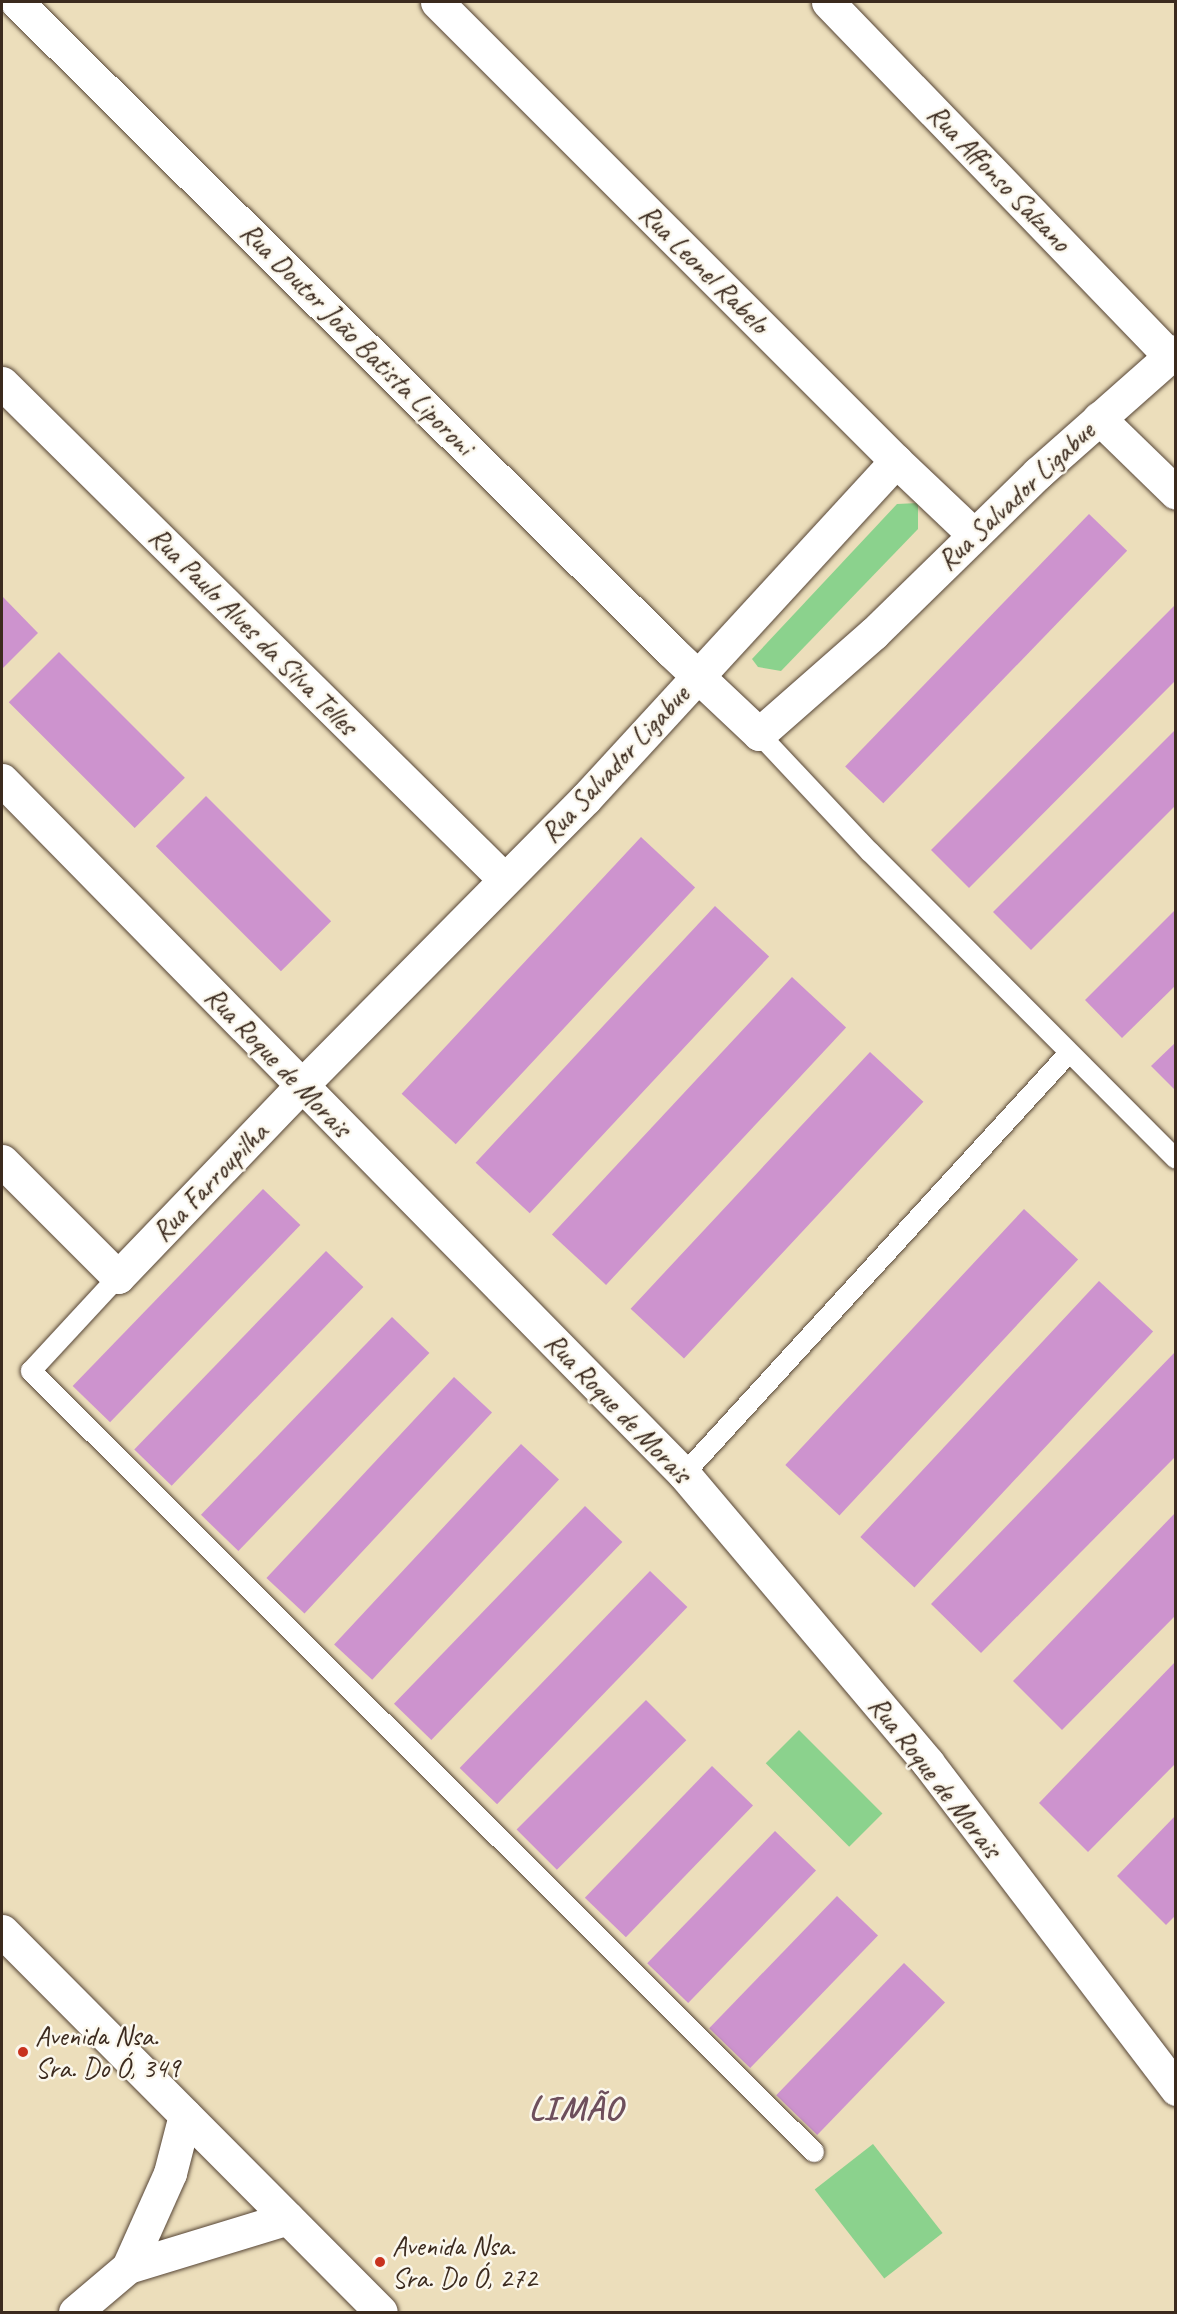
<!DOCTYPE html>
<html>
<head>
<meta charset="utf-8">
<style>
  body { margin:0 }
  #map { position:relative; width:1177px; height:2314px; overflow:hidden; background:#ecdebb; font-family:Caveat,sans-serif }
  div>[style] { position:absolute }
  [style*='--x'] { left:calc(var(--x)*1px); top:calc(var(--y)*1px); width:calc(var(--w)*1px); rotate:calc(var(--a)*1deg) }
  .green>* { inset:0; background:#8bd28d; transform-origin:0 0 }
  .building>* { inset:0; background:#cd93ce; transform-origin:0 0 }
  .roads { filter:drop-shadow(0 0 2px #564536) drop-shadow(0 0 2px #564536) }
  .lane>* { height:20px; margin:-10px; padding:0 10px; transform-origin:10px; border-radius:10px; background:#fff }
  .street>* { height:33px; margin:-16.5px; padding:0 16.5px; transform-origin:16.5px; border-radius:16.5px; background:#fff }
  .secondary>* { height:33px; margin:-16.5px; padding:0 16.5px; transform-origin:16.5px; border-radius:16.5px; background:#fff }
  .dots>* { width:16px; height:16px; translate:-50% -50%; box-sizing:border-box; border:3px solid #fbf7ec; border-radius:50% }
  span { translate:-50% -50%; white-space:nowrap; text-align:center; line-height:1.15; -webkit-text-stroke:5px #fbf7ec; paint-order:stroke }
  .street-label { font-size:28px; color:#3b2a1e }
  .poi-label { font-size:28px; color:#3b2a1e }
  .left { translate:0 -50%; text-align:left }
  .district-label { font-size:34px; color:#6e4f5c; font-weight:700; letter-spacing:1.5px }
  .frame { position:absolute; inset:0; border:3px solid #3b2a1e; pointer-events:none }
</style>
</head>
<body>
<div id="map">
  <div class="green">
    <div style="clip-path:polygon(918px 503px,918px 529px,781px 671px,758px 667px,752px 659px,897px 504px)"></div>
    <div style="left:799px;top:1730px;width:118px;height:47px;rotate:45deg"></div>
    <div style="left:873px;top:2144px;width:113px;height:74px;rotate:52deg"></div>
  </div>
  <div class="building">
    <div style="left:1089px;top:514px;width:53px;height:351px;rotate:44deg"></div>
    <div style="clip-path:polygon(2px 596px,38px 633px,2px 669px)"></div>
    <div style="clip-path:polygon(1176px 604px,1176px 680px,969px 888px,931px 850px)"></div>
    <div style="left:59px;top:652px;width:178px;height:71px;rotate:45deg"></div>
    <div style="clip-path:polygon(1176px 729px,1176px 805px,1031px 950px,993px 912px)"></div>
    <div style="left:206px;top:796px;width:177px;height:71px;rotate:45deg"></div>
    <div style="left:641px;top:837px;width:74px;height:351px;rotate:43deg"></div>
    <div style="left:715px;top:906px;width:74px;height:351px;rotate:43deg"></div>
    <div style="clip-path:polygon(1176px 909px,1176px 985px,1122px 1038px,1085px 1000px)"></div>
    <div style="left:792px;top:977px;width:74px;height:352px;rotate:43deg"></div>
    <div style="clip-path:polygon(1176px 1042px,1176px 1091px,1151px 1066px)"></div>
    <div style="left:870px;top:1052px;width:73px;height:351px;rotate:43deg"></div>
    <div style="left:263px;top:1189px;width:52px;height:274px;rotate:44deg"></div>
    <div style="left:1024px;top:1209px;width:74px;height:350px;rotate:43deg"></div>
    <div style="left:326px;top:1251px;width:52px;height:276px;rotate:44deg"></div>
    <div style="left:1099px;top:1281px;width:74px;height:350px;rotate:43deg"></div>
    <div style="left:392px;top:1317px;width:52px;height:275px;rotate:44deg"></div>
    <div style="clip-path:polygon(1176px 1351px,1176px 1456px,981px 1653px,931px 1604px)"></div>
    <div style="left:454px;top:1377px;width:52px;height:275px;rotate:43deg"></div>
    <div style="left:521px;top:1444px;width:52px;height:274px;rotate:43deg"></div>
    <div style="left:585px;top:1506px;width:52px;height:275px;rotate:44deg"></div>
    <div style="clip-path:polygon(1176px 1512px,1176px 1615px,1062px 1730px,1013px 1681px)"></div>
    <div style="left:650px;top:1571px;width:52px;height:274px;rotate:44deg"></div>
    <div style="clip-path:polygon(1176px 1661px,1176px 1763px,1088px 1852px,1039px 1803px)"></div>
    <div style="left:646px;top:1700px;width:57px;height:183px;rotate:45deg"></div>
    <div style="left:712px;top:1766px;width:57px;height:183px;rotate:44deg"></div>
    <div style="clip-path:polygon(1176px 1815px,1176px 1915px,1166px 1925px,1117px 1876px)"></div>
    <div style="left:775px;top:1831px;width:57px;height:184px;rotate:44deg"></div>
    <div style="left:837px;top:1896px;width:57px;height:184px;rotate:44deg"></div>
    <div style="left:904px;top:1963px;width:57px;height:184px;rotate:44deg"></div>
  </div>
  <div class="roads">
    <div class="lane">
      <div style="--x:759;--y:734;--w:162;--a:46.8"></div>
      <div style="--x:870;--y:852;--w:433;--a:45.1"></div>
      <div style="--x:118;--y:1277;--w:128;--a:132.8"></div>
      <div style="--x:31;--y:1371;--w:1106;--a:44.93"></div>
      <div style="--x:684;--y:1474;--w:570;--a:-47.56"></div>
    </div>
    <div class="street">
      <div style="--x:17;--y:2;--w:921;--a:44.78"></div>
      <div style="--x:671;--y:651;--w:121;--a:43.3"></div>
      <div style="--x:759;--y:734;--w:153;--a:-41.3"></div>
      <div style="--x:874;--y:633;--w:229;--a:-44.3"></div>
      <div style="--x:1038;--y:473;--w:184;--a:-41.5"></div>
      <div style="--x:437;--y:2;--w:649;--a:45"></div>
      <div style="--x:896;--y:461;--w:106;--a:43.5"></div>
      <div style="--x:828;--y:2;--w:491;--a:46"></div>
      <div style="--x:2;--y:383;--w:706;--a:44.66"></div>
      <div style="--x:1099;--y:418;--w:107;--a:44.2"></div>
      <div style="--x:2;--y:780;--w:973;--a:45.5"></div>
      <div style="--x:684;--y:1474;--w:378;--a:49.8"></div>
      <div style="--x:928;--y:1763;--w:410;--a:52.7"></div>
      <div style="--x:2;--y:1161;--w:164;--a:45"></div>
      <div style="--x:118;--y:1277;--w:265;--a:-46.2"></div>
      <div style="--x:301;--y:1086;--w:405;--a:-45.3"></div>
      <div style="--x:586;--y:798;--w:458;--a:-47.4"></div>
      <div style="--x:128;--y:2267;--w:103;--a:-65.9"></div>
      <div style="--x:170;--y:2173;--w:60;--a:-75.5"></div>
      <div style="--x:75;--y:2312;--w:70;--a:-40.3"></div>
      <div style="--x:128;--y:2267;--w:167;--a:-17"></div>
    </div>
    <div class="secondary">
      <div style="--x:2;--y:1931;--w:537;--a:45.15"></div>
    </div>
  </div>
  <div class="dots">
    <div style="left:23px;top:2052px;background:#c8321e"></div>
    <div style="left:380px;top:2262px;background:#c8321e"></div>
  </div>
  <div class="street-label">
    <span style="left:999px;top:178px;rotate:46deg">Rua Affonso Salzano</span>
    <span style="left:704px;top:269px;rotate:45deg">Rua Leonel Rabelo</span>
    <span style="left:357px;top:339px;rotate:45deg">Rua Doutor João Batista Liporoni</span>
    <span style="left:1016px;top:496px;rotate:-43deg">Rua Salvador Ligabue</span>
    <span style="left:253px;top:631px;rotate:45deg">Rua Paulo Alves da Silva Telles</span>
    <span style="left:615px;top:764px;rotate:-47deg">Rua Salvador Ligabue</span>
    <span style="left:278px;top:1062px;rotate:46deg">Rua Roque de Morais</span>
    <span style="left:210px;top:1182px;rotate:-46deg">Rua Farroupilha</span>
    <span style="left:618px;top:1408px;rotate:46deg">Rua Roque de Morais</span>
    <span style="left:935px;top:1777px;rotate:52deg">Rua Roque de Morais</span>
  </div>
  <div class="poi-label">
    <span class="left" style="left:35px;top:2052px">Avenida Nsa.<br>Sra. Do Ó, 349</span>
    <span class="left" style="left:392px;top:2262px">Avenida Nsa.<br>Sra. Do Ó, 272</span>
  </div>
  <div class="district-label">
    <span style="left:576px;top:2108px">LIMÃO</span>
  </div>
  <div class="frame"></div>
</div>
</body>
</html>
